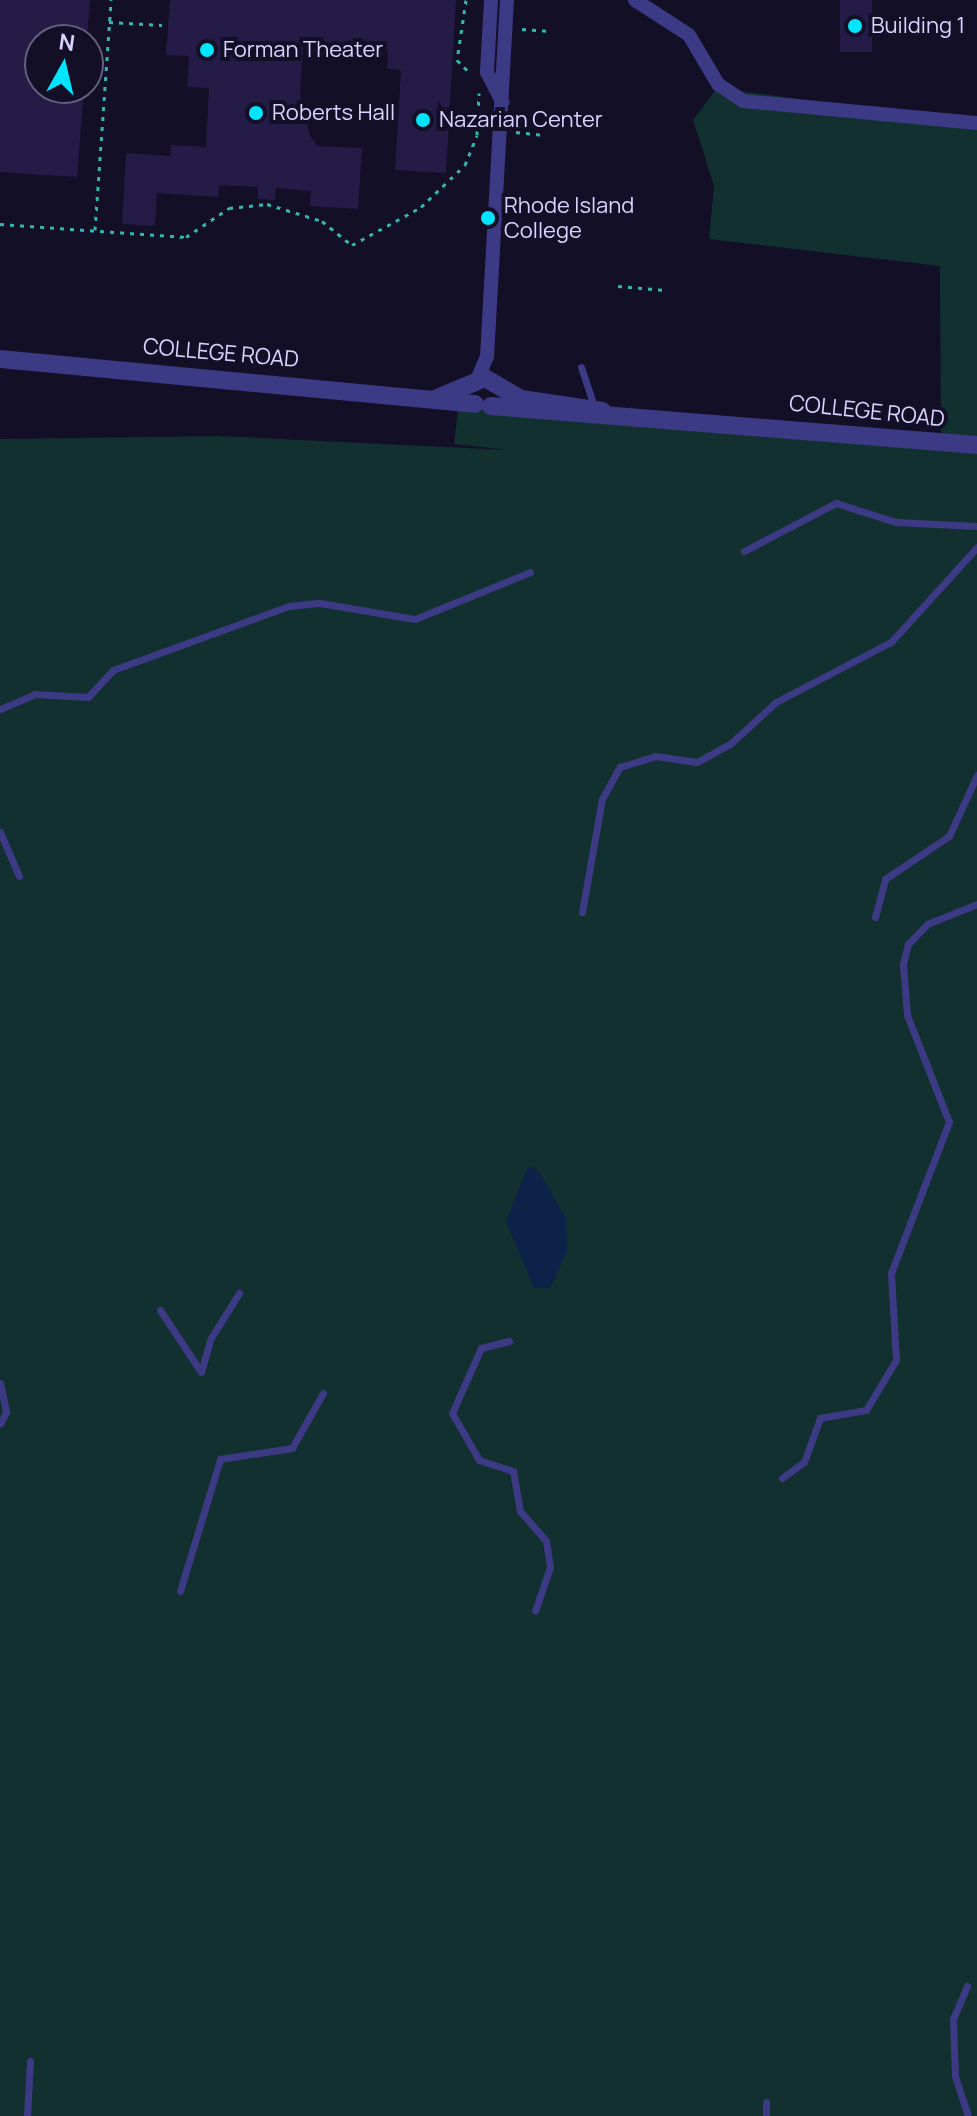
<!DOCTYPE html>
<html>
<head>
<meta charset="utf-8">
<style>
  body { margin:0 }
  #map { position:relative; width:977px; height:2116px; overflow:hidden; background:#130f26; font-family:Manrope,sans-serif }
  div>[style] { position:absolute }
  [style*='--x'] { left:calc(var(--x)*1px); top:calc(var(--y)*1px); width:calc(var(--w)*1px); rotate:calc(var(--a)*1deg) }
  .green>* { inset:0; background:#12302f }
  .water>* { inset:0; background:#0c2248 }
  .building>* { inset:0; background:#241b47; transform-origin:0 0 }
  .path>* { height:3px; margin-top:-1.5px; transform-origin:0; background:repeating-linear-gradient(90deg,#2fb8b0 0 4px,transparent 0 10px) }
  .service>* { height:7px; margin:-3.5px; padding:0 3.5px; transform-origin:3.5px; border-radius:3.5px; background:#3d3a85 }
  .minor>* { height:14px; margin:-7px; padding:0 7px; transform-origin:7px; border-radius:7px; background:#3d3a85 }
  .tertiary>* { height:18px; margin:-9px; padding:0 9px; transform-origin:9px; border-radius:9px; background:#3d3a85 }
  .dots>* { width:22px; height:22px; translate:-50% -50%; box-sizing:border-box; border:4px solid #130f26; border-radius:50% }
  span { translate:-50% -50%; white-space:nowrap; text-align:center; line-height:1.15; -webkit-text-stroke:8px #130f26; paint-order:stroke }
  .poi-label { font-size:22px; color:#d9d4ff }
  .left { translate:0 -50%; text-align:left }
  .street-label { font-size:22px; color:#d9d4ff }
  .north { position:absolute; left:24px; top:24px; width:80px; height:80px; box-sizing:border-box; background:#130f26; border:2px solid #625e7d; border-radius:50%; rotate:8deg; font-size:22px; font-weight:700; line-height:32px; text-align:center; color:#d9d4ff }
  .north::after { content:''; display:block; margin:auto; width:28px; height:36px; background:#00e5ff; clip-path:polygon(50% 0,100% 100%,50% 72%,0 100%) }
</style>
</head>
<body>
<div id="map">
  <div class="green">
    <div style="clip-path:polygon(717px 88px,977px 123px,977px 2116px,0 2116px,0 439px,218px 436px,508px 450px,454px 444px,458px 410px,483px 409px,941px 445px,940px 266px,709px 239px,714px 186px,693px 120px)"></div>
  </div>
  <div class="water">
    <div style="clip-path:polygon(528px 1166px,538px 1170px,566px 1218px,567px 1251px,550px 1288px,534px 1288px,506px 1221px)"></div>
  </div>
  <div class="building">
    <div style="clip-path:polygon(0 0,90px 0,87px 40px,40px 40px,40px 88px,84px 88px,77px 177px,0 172px)"></div>
    <div style="clip-path:polygon(170px 0,456px 0,446px 173px,395px 170px,401px 70px,387px 69px,388px 51px,303px 46px,300px 94px,310px 136px,318px 146px,362px 148px,358px 209px,310px 206px,311px 191px,276px 188px,275px 200px,258px 199px,258px 187px,219px 185px,218px 197px,157px 193px,155px 226px,122px 224px,126px 153px,170px 156px,171px 145px,206px 147px,209px 88px,187px 87px,189px 56px,166px 55px)"></div>
    <div style="left:840px;top:0;width:32px;height:52px"></div>
  </div>
  <div class="path">
    <div style="--x:466;--y:0;--w:61;--a:98.5"></div>
    <div style="--x:457;--y:60;--w:18;--a:45"></div>
    <div style="--x:109;--y:22;--w:53;--a:3.2"></div>
    <div style="--x:522;--y:29;--w:28;--a:4"></div>
    <div style="--x:516;--y:132;--w:28;--a:6"></div>
    <div style="--x:0;--y:224;--w:186;--a:4"></div>
    <div style="--x:186;--y:237;--w:52;--a:-34"></div>
    <div style="--x:229;--y:208;--w:38;--a:-6"></div>
    <div style="--x:267;--y:204;--w:58;--a:17.2"></div>
    <div style="--x:322;--y:221;--w:38;--a:39"></div>
    <div style="--x:352;--y:245;--w:79;--a:-28.8"></div>
    <div style="--x:421;--y:207;--w:61;--a:-43.7"></div>
    <div style="--x:465;--y:165;--w:32;--a:-68"></div>
    <div style="--x:477;--y:135;--w:42;--a:-87.3"></div>
    <div style="--x:95;--y:230;--w:231;--a:-86"></div>
    <div style="--x:618;--y:286;--w:47;--a:4.9"></div>
  </div>
  <div class="service">
    <div style="--x:581;--y:367;--w:44;--a:71.6"></div>
    <div style="--x:744;--y:551;--w:104;--a:-27.6"></div>
    <div style="--x:836;--y:503;--w:63;--a:17.6"></div>
    <div style="--x:896;--y:522;--w:81;--a:2.8"></div>
    <div style="--x:0;--y:709;--w:38;--a:-23"></div>
    <div style="--x:35;--y:694;--w:53;--a:3.2"></div>
    <div style="--x:88;--y:697;--w:37;--a:-47"></div>
    <div style="--x:113;--y:670;--w:187;--a:-20"></div>
    <div style="--x:289;--y:606;--w:31;--a:-6"></div>
    <div style="--x:320;--y:603;--w:96;--a:9.6"></div>
    <div style="--x:415;--y:619;--w:124;--a:-22.2"></div>
    <div style="--x:0;--y:832;--w:48;--a:66.6"></div>
    <div style="--x:582;--y:912;--w:115;--a:-80"></div>
    <div style="--x:602;--y:799;--w:37;--a:-61"></div>
    <div style="--x:620;--y:767;--w:37;--a:-17"></div>
    <div style="--x:655;--y:756;--w:42;--a:8.1"></div>
    <div style="--x:697;--y:762;--w:38;--a:-29"></div>
    <div style="--x:730;--y:744;--w:62;--a:-42.4"></div>
    <div style="--x:776;--y:702;--w:130;--a:-27.6"></div>
    <div style="--x:891;--y:642;--w:128;--a:-47.8"></div>
    <div style="--x:875;--y:917;--w:39;--a:-75"></div>
    <div style="--x:885;--y:879;--w:77;--a:-33.9"></div>
    <div style="--x:949;--y:836;--w:67;--a:-65.3"></div>
    <div style="--x:160;--y:1310;--w:74;--a:56.5"></div>
    <div style="--x:201;--y:1372;--w:35;--a:-74"></div>
    <div style="--x:211;--y:1338;--w:53;--a:-58.1"></div>
    <div style="--x:509;--y:1341;--w:29;--a:166"></div>
    <div style="--x:481;--y:1348;--w:71;--a:114"></div>
    <div style="--x:452;--y:1413;--w:54;--a:60.1"></div>
    <div style="--x:479;--y:1460;--w:36;--a:18"></div>
    <div style="--x:513;--y:1471;--w:41;--a:80.1"></div>
    <div style="--x:520;--y:1511;--w:40;--a:49"></div>
    <div style="--x:546;--y:1541;--w:26;--a:81"></div>
    <div style="--x:550;--y:1567;--w:46;--a:108.8"></div>
    <div style="--x:0;--y:1383;--w:30;--a:78"></div>
    <div style="--x:6;--y:1412;--w:13;--a:117"></div>
    <div style="--x:782;--y:1478;--w:27;--a:-36"></div>
    <div style="--x:804;--y:1462;--w:47;--a:-70"></div>
    <div style="--x:820;--y:1418;--w:47;--a:-9.9"></div>
    <div style="--x:866;--y:1410;--w:58;--a:-59"></div>
    <div style="--x:896;--y:1360;--w:87;--a:-93.3"></div>
    <div style="--x:891;--y:1273;--w:162;--a:-69"></div>
    <div style="--x:949;--y:1122;--w:115;--a:-111.4"></div>
    <div style="--x:907;--y:1015;--w:51;--a:-94.5"></div>
    <div style="--x:903;--y:964;--w:21;--a:-76"></div>
    <div style="--x:908;--y:944;--w:28;--a:-46"></div>
    <div style="--x:927;--y:924;--w:54;--a:-21.8"></div>
    <div style="--x:180;--y:1591;--w:138;--a:-73.1"></div>
    <div style="--x:220;--y:1459;--w:73;--a:-8.7"></div>
    <div style="--x:292;--y:1448;--w:63;--a:-60.6"></div>
    <div style="--x:967;--y:1986;--w:36;--a:113"></div>
    <div style="--x:953;--y:2019;--w:57;--a:88"></div>
    <div style="--x:955;--y:2076;--w:42;--a:72"></div>
    <div style="--x:27;--y:2116;--w:55;--a:-86.9"></div>
    <div style="--x:766;--y:2116;--w:14;--a:-90"></div>
  </div>
  <div class="minor">
    <div style="--x:491;--y:0;--w:72;--a:93.2"></div>
    <div style="--x:487;--y:72;--w:34;--a:63"></div>
    <div style="--x:635;--y:0;--w:64;--a:32.9"></div>
    <div style="--x:689;--y:35;--w:57;--a:59.4"></div>
    <div style="--x:718;--y:84;--w:30;--a:34"></div>
    <div style="--x:743;--y:101;--w:235;--a:5.4"></div>
    <div style="--x:477;--y:380;--w:25;--a:-67"></div>
    <div style="--x:487;--y:357;--w:358;--a:-86.8"></div>
  </div>
  <div class="tertiary">
    <div style="--x:0;--y:359;--w:477;--a:5.4"></div>
    <div style="--x:437;--y:398;--w:52;--a:-22.6"></div>
    <div style="--x:485;--y:378;--w:42;--a:30.3"></div>
    <div style="--x:521;--y:399;--w:82;--a:8.4"></div>
    <div style="--x:491;--y:406;--w:488;--a:4.6"></div>
  </div>
  <div class="dots">
    <div style="left:855px;top:26px;background:#00e5ff"></div>
    <div style="left:207px;top:50px;background:#00e5ff"></div>
    <div style="left:256px;top:113px;background:#00e5ff"></div>
    <div style="left:423px;top:120px;background:#00e5ff"></div>
    <div style="left:488px;top:218px;background:#00e5ff"></div>
  </div>
  <div class="poi-label">
    <span class="left" style="left:871px;top:26px">Building 1</span>
    <span class="left" style="left:223px;top:50px">Forman Theater</span>
    <span class="left" style="left:272px;top:113px">Roberts Hall</span>
    <span class="left" style="left:439px;top:120px">Nazarian Center</span>
    <span class="left" style="left:504px;top:218px">Rhode Island<br>College</span>
  </div>
  <div class="street-label">
    <span style="left:221px;top:353px;rotate:5deg">COLLEGE ROAD</span>
    <span style="left:867px;top:411px;rotate:6deg">COLLEGE ROAD</span>
  </div>
  <div class="north">N</div>
</div>
</body>
</html>
